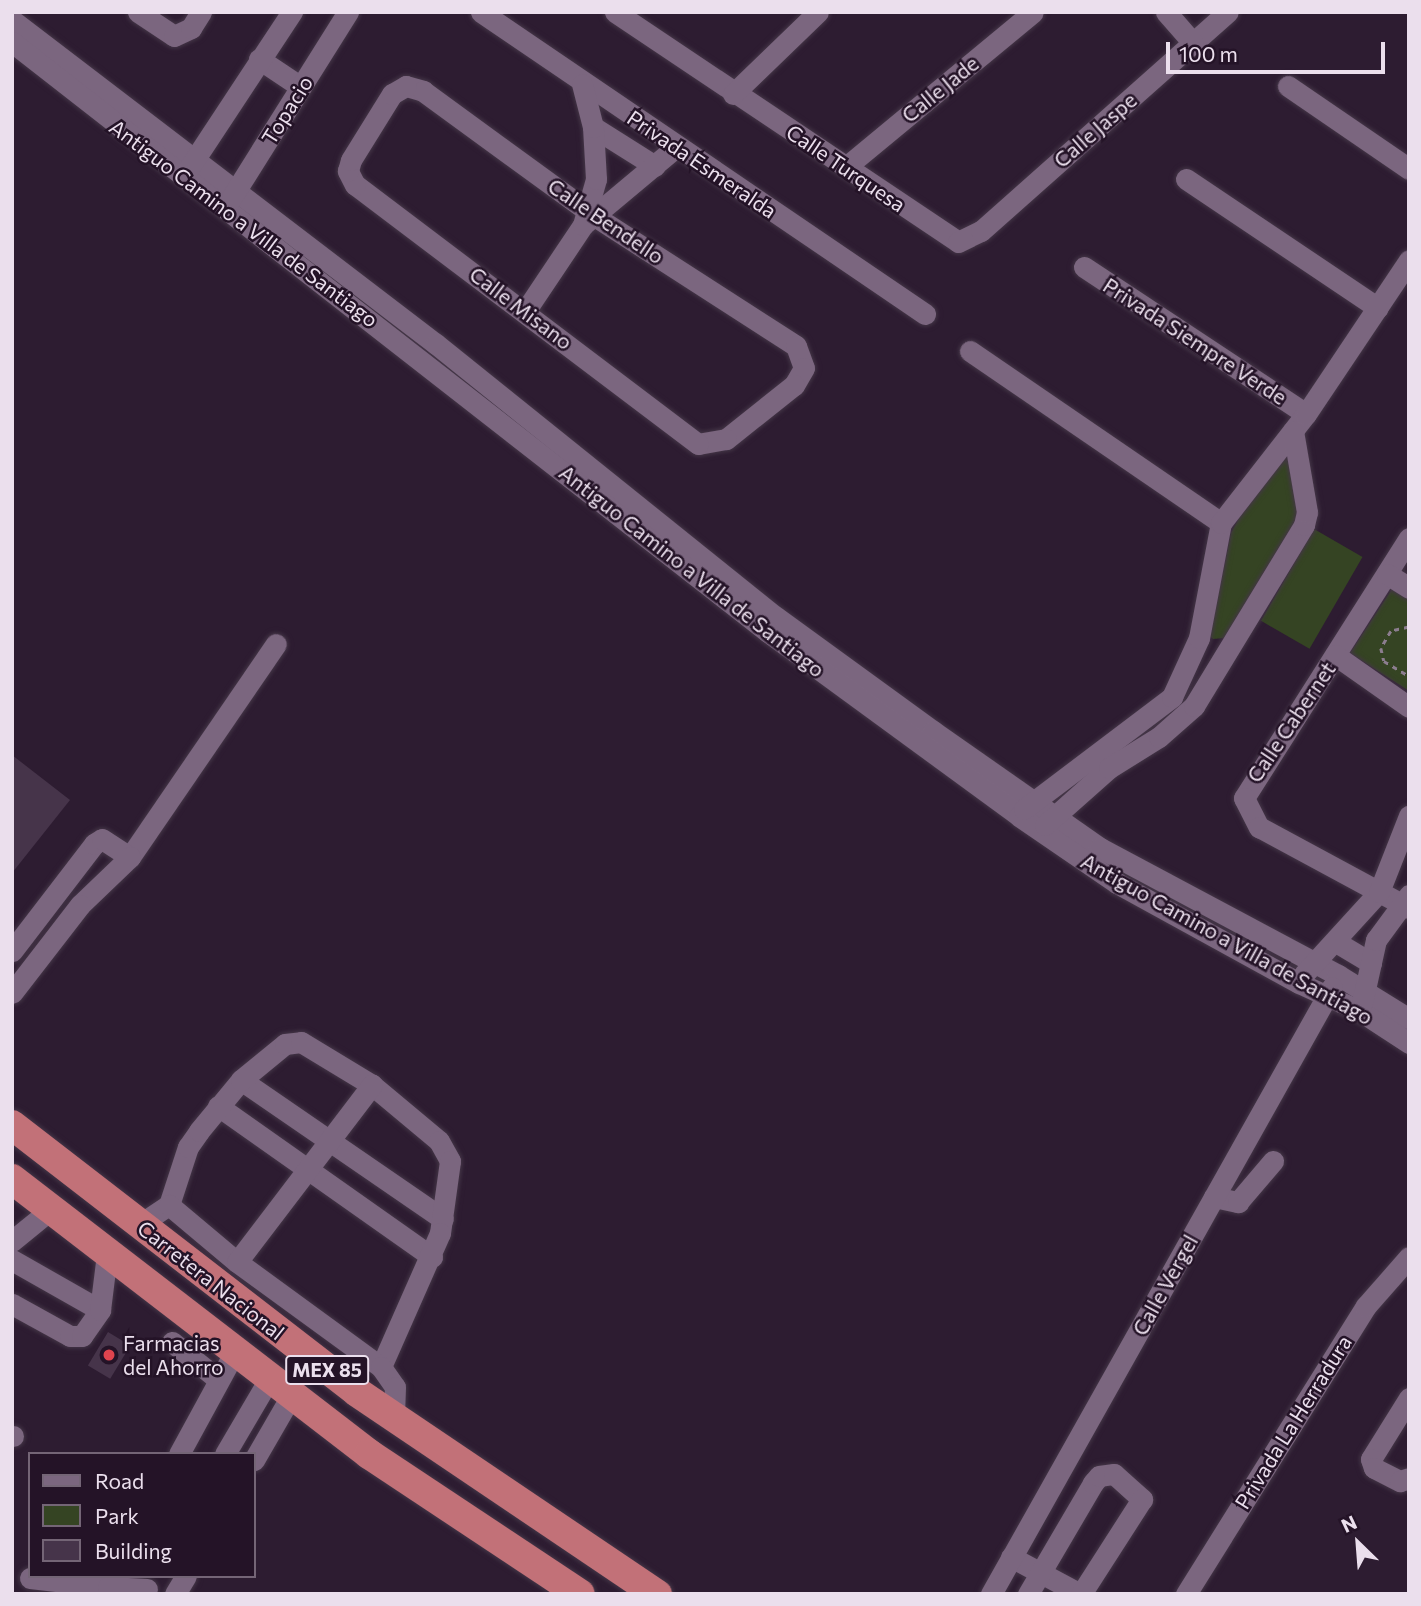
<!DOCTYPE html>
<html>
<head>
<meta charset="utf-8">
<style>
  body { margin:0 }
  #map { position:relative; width:1421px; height:1606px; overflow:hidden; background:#2d1c31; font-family:Commissioner,sans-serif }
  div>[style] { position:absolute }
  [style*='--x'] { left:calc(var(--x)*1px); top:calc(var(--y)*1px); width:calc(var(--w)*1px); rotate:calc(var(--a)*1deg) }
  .green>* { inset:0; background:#354423; transform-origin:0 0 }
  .building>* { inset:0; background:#46344a; transform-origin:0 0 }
  .path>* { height:2.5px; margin-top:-1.25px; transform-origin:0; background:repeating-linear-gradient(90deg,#8c7d8f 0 5px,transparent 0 10px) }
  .roads { filter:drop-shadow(0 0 2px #443647) drop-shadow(0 0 2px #443647) }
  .minor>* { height:21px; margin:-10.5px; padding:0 10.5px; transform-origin:10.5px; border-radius:10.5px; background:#7b667f }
  .highway>* { height:30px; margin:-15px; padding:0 15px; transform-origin:15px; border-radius:15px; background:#c27178 }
  .dots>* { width:19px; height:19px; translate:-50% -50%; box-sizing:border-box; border:4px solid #241327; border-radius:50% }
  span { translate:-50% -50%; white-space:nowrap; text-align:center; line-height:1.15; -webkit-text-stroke:5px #241327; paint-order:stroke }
  .shield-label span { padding:2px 5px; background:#241327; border:2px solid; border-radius:5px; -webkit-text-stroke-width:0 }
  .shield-label { font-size:19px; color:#ebdfed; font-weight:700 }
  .street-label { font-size:21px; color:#ebdfed }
  .poi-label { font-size:21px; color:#ebdfed }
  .left { translate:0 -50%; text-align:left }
  .frame { position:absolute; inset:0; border:14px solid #ebdfed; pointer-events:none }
  .legend { position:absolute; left:28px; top:1452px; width:228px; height:126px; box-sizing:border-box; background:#241327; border:2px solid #746576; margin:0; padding:9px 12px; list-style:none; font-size:21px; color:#ebdfed }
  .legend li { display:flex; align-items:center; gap:14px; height:35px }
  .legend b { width:35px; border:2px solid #746576 }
  .north { position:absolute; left:1323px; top:1508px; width:70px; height:70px; -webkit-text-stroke:5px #241327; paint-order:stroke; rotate:335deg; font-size:19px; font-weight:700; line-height:28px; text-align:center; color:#ebdfed }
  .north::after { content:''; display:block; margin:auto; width:24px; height:32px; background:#ebdfed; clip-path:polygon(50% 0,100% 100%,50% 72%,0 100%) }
  .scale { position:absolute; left:1166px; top:42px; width:219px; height:32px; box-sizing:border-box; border:4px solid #ebdfed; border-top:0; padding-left:9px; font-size:21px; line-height:24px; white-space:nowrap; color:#ebdfed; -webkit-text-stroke:5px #241327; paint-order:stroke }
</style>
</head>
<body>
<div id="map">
  <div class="green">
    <div style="clip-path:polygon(1290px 451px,1299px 522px,1225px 638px,1213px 639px,1210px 636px,1231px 533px,1249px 499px)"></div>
    <div style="left:1314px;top:529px;width:56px;height:106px;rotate:30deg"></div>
    <div style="clip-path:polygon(1392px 589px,1409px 600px,1409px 691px,1350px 653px)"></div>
  </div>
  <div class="building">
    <div style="clip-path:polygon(12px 755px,70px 800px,12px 873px)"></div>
    <div style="left:108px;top:1332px;width:26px;height:39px;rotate:31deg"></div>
  </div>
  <div class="path">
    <div style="--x:1409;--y:627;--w:18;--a:167"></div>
    <div style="--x:1391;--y:631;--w:20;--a:120"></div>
    <div style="--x:1381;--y:648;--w:13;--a:77"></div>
    <div style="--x:1384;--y:661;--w:29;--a:31"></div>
  </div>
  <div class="roads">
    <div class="minor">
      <div style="--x:138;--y:12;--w:43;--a:33.7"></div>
      <div style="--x:174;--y:36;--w:19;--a:-25"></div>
      <div style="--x:191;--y:28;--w:19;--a:-58"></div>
      <div style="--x:481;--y:12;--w:537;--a:34.22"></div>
      <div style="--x:615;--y:12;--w:413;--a:33.8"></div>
      <div style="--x:958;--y:242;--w:25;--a:-26"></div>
      <div style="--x:981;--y:231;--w:330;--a:-41.6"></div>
      <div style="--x:1166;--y:12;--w:41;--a:48.9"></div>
      <div style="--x:12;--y:20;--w:534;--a:37.39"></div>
      <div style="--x:436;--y:344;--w:436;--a:38.8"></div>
      <div style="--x:776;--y:617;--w:194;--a:36"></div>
      <div style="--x:933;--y:731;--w:204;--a:35"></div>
      <div style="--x:1100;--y:848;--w:270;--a:28.1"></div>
      <div style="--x:1338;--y:975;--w:84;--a:31.8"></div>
      <div style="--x:12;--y:42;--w:959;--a:37.97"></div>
      <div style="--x:768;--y:632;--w:311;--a:36.2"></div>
      <div style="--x:1019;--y:816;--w:119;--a:34.4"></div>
      <div style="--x:1117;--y:883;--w:208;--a:28.8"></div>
      <div style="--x:1299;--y:983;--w:67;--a:24.7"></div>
      <div style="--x:1360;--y:1011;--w:59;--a:33.1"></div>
      <div style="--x:259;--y:59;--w:50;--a:33.7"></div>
      <div style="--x:406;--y:86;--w:18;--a:16"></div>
      <div style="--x:423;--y:91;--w:214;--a:36.1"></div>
      <div style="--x:596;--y:217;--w:238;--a:32.8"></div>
      <div style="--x:796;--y:346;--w:23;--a:70"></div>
      <div style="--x:804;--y:368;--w:20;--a:120"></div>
      <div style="--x:794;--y:385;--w:87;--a:141.5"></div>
      <div style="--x:726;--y:439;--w:28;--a:170"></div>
      <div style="--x:698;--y:444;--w:430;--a:-142.9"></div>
      <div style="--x:355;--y:185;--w:16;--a:-117"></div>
      <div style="--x:348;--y:171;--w:11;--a:-75"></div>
      <div style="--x:351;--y:160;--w:78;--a:-58.2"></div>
      <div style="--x:392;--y:94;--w:16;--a:-30"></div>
      <div style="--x:1288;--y:86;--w:147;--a:34.4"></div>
      <div style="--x:733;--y:94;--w:118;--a:-44"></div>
      <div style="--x:593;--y:127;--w:73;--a:32.2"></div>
      <div style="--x:847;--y:166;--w:241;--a:-39.6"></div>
      <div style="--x:187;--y:171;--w:191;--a:-56.6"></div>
      <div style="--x:1186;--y:179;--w:231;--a:33.9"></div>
      <div style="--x:228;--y:203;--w:226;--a:-57.9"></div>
      <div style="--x:584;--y:224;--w:120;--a:-39.9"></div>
      <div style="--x:1084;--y:267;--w:266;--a:33.5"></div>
      <div style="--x:526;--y:310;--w:102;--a:-56.2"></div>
      <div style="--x:583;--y:225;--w:48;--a:-74.2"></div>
      <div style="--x:596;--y:179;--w:52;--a:-93.3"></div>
      <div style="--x:593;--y:127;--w:44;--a:-104.3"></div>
      <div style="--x:970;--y:351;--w:304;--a:34.4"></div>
      <div style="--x:1409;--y:538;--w:308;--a:122.4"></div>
      <div style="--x:1244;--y:798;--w:33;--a:63"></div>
      <div style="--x:1259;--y:827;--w:170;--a:28.4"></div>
      <div style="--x:1387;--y:574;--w:26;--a:32"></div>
      <div style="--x:1335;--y:655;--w:90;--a:35.1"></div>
      <div style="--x:1024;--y:809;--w:186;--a:-37.1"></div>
      <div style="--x:1172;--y:697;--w:65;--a:-65.4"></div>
      <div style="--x:1199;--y:638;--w:117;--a:-79.2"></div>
      <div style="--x:1221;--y:523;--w:138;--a:-52.1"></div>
      <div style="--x:1306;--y:414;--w:185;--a:-56.2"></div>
      <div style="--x:1045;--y:825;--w:86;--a:-41.7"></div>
      <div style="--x:1109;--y:768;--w:59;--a:-31.8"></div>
      <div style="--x:1159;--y:737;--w:47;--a:-41.5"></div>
      <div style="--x:1194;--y:706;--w:212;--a:-58.7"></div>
      <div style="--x:1304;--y:525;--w:13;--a:-77"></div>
      <div style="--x:1307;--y:512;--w:82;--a:-99.8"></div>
      <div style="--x:130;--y:857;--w:258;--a:-55.6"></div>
      <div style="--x:1336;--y:942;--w:41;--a:31"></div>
      <div style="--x:12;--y:951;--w:135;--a:-52.5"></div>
      <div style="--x:94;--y:844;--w:9;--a:-32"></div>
      <div style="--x:102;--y:839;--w:33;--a:33"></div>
      <div style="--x:130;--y:857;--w:69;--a:136.2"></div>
      <div style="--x:80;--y:905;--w:111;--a:127.7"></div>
      <div style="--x:1304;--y:974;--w:111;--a:-47.6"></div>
      <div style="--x:1379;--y:892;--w:82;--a:-68.5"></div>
      <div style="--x:1362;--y:1003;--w:65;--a:-77.5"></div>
      <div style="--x:1376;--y:940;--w:56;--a:-53.7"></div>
      <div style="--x:241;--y:1080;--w:245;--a:34.5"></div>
      <div style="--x:218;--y:1106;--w:262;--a:35.2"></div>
      <div style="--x:1214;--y:1197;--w:25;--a:12"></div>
      <div style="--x:1238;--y:1202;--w:54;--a:-49.5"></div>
      <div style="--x:169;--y:1205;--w:61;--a:-71.9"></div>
      <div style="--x:188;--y:1147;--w:19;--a:-55"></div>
      <div style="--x:199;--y:1131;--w:66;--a:-50.5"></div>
      <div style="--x:241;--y:1080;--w:57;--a:-39.3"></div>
      <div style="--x:285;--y:1044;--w:16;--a:-7"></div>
      <div style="--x:301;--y:1042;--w:83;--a:31.2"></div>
      <div style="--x:372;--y:1085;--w:87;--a:39.9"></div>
      <div style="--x:439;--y:1141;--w:23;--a:61"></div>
      <div style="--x:450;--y:1161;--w:73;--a:97.9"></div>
      <div style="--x:440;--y:1233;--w:146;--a:113.8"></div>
      <div style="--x:139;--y:1225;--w:36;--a:-34"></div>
      <div style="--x:169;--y:1205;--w:89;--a:40"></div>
      <div style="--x:237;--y:1262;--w:178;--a:36.1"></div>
      <div style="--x:381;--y:1367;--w:24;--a:55"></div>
      <div style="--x:395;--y:1387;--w:31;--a:92"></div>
      <div style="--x:12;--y:1241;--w:49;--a:-39.2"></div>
      <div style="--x:12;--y:1260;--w:101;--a:29.6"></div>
      <div style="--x:237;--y:1262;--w:223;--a:-52.7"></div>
      <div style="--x:12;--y:1304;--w:66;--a:28.9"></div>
      <div style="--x:70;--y:1336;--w:12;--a:0"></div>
      <div style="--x:82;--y:1336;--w:32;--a:-55"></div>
      <div style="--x:100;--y:1310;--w:56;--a:-82.9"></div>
      <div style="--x:172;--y:1342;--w:60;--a:39"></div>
      <div style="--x:1409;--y:1398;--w:72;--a:121.9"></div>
      <div style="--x:1371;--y:1459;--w:9;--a:72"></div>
      <div style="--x:1374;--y:1468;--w:29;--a:27"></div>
      <div style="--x:1400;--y:1481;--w:9;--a:-18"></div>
      <div style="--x:12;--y:1436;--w:1;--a:0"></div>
      <div style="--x:179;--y:1454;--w:115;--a:-61.4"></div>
      <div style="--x:225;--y:1454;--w:87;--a:-59.6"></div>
      <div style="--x:254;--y:1460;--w:74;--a:-60"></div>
      <div style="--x:1011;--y:1557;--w:78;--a:28.2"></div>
      <div style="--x:30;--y:1578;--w:79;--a:6.6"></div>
      <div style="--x:108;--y:1587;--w:13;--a:-61"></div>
      <div style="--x:108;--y:1587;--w:39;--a:3"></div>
      <div style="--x:175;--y:1594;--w:21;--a:-59"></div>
      <div style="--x:991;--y:1594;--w:696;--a:-60.67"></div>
      <div style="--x:1028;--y:1594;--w:129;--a:-59.6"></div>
      <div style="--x:1093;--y:1483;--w:9;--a:-49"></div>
      <div style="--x:1099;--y:1476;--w:15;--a:-8"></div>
      <div style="--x:1114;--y:1474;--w:38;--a:42"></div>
      <div style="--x:1142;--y:1499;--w:113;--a:122.7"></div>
      <div style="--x:1186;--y:1594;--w:340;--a:-58"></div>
      <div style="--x:1366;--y:1306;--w:65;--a:-48.7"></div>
    </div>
    <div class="highway">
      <div style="--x:12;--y:1125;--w:436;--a:37.7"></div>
      <div style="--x:357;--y:1392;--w:362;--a:34"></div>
      <div style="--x:12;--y:1179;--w:451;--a:37.6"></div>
      <div style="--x:369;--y:1454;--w:253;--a:33.6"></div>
    </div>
  </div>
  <div class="dots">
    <div style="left:109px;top:1355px;background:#e0444e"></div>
  </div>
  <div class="shield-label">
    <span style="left:327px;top:1370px">MEX 85</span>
  </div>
  <div class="street-label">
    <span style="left:940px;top:89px;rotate:-39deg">Calle Jade</span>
    <span style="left:287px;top:110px;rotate:-58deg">Topacio</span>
    <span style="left:1095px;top:130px;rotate:-41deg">Calle Jaspe</span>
    <span style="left:702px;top:164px;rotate:34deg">Privada Esmeralda</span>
    <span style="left:846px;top:168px;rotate:34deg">Calle Turquesa</span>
    <span style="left:606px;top:221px;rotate:34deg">Calle Bendello</span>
    <span style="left:244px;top:223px;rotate:37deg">Antiguo Camino a Villa de Santiago</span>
    <span style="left:521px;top:308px;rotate:37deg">Calle Misano</span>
    <span style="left:1195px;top:341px;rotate:33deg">Privada Siempre Verde</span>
    <span style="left:692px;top:571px;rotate:38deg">Antiguo Camino a Villa de Santiago</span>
    <span style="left:1291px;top:722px;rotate:-56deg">Calle Cabernet</span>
    <span style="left:1227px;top:939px;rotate:29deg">Antiguo Camino a Villa de Santiago</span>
    <span style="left:211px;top:1280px;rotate:38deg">Carretera Nacional</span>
    <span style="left:1165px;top:1285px;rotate:-61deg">Calle Vergel</span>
    <span style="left:1293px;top:1422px;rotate:-58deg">Privada La Herradura</span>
  </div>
  <div class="poi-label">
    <span class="left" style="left:123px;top:1355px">Farmacias<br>del Ahorro</span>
  </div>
  <div class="frame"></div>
  <ul class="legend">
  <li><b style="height:9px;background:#7b667f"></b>Road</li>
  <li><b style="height:19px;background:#354423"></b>Park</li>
  <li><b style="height:19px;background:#46344a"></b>Building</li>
  </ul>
  <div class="north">N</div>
  <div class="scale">100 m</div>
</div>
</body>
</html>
